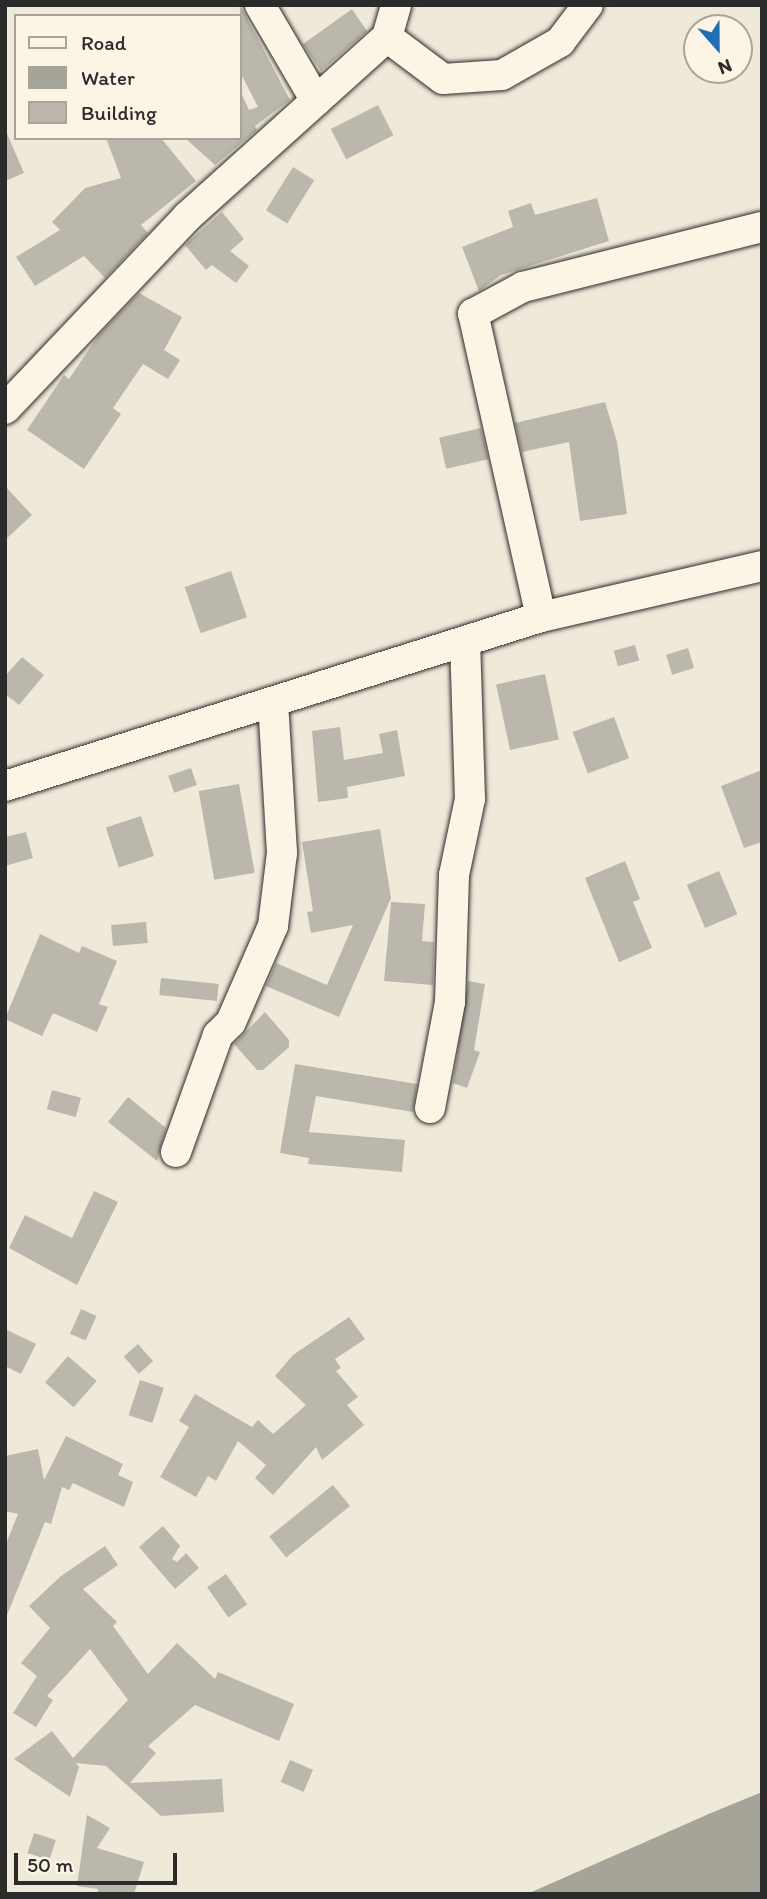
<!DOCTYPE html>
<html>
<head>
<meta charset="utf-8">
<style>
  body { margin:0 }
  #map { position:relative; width:767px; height:1899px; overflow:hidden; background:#efe9da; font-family:Itim,sans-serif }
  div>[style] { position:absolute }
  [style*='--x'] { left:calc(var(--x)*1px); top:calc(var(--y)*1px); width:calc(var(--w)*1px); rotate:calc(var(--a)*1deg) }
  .water>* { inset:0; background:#a6a399 }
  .building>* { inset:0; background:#bcb7ac; transform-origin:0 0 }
  .roads { filter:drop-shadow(0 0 2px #2b2b2b) drop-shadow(0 0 2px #2b2b2b) }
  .minor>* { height:30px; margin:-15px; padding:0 15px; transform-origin:15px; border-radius:15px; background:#fcf5e5 }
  span { translate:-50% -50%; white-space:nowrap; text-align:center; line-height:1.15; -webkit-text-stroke:5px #fcf5e5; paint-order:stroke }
  .frame { position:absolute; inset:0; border:7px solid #2b2b2b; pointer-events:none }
  .legend { position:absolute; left:14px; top:14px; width:228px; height:126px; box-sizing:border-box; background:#fcf5e5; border:2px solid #a8a49b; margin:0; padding:9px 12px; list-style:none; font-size:21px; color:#2b2b2b }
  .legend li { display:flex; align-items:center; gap:14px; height:35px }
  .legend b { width:35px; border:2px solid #a8a49b }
  .north { position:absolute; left:683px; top:14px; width:70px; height:70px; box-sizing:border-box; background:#fcf5e5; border:2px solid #a8a49b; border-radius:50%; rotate:159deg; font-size:19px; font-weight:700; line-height:28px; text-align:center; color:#2b2b2b }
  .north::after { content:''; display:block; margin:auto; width:24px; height:32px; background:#1f6fb2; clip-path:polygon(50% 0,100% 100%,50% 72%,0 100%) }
  .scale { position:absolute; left:14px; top:1853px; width:163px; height:32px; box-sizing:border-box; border:4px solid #2b2b2b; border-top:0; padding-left:9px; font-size:21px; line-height:24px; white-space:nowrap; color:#2b2b2b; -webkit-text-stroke:5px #fcf5e5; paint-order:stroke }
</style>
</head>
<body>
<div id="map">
  <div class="water">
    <div style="clip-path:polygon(762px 1792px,762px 1894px,527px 1894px,711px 1813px)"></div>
  </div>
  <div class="building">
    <div style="clip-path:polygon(240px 5px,290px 100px,255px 126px,257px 130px,215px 165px,185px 138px,240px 138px,240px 90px,249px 110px,258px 107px,240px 72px)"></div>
    <div style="clip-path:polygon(352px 9px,367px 31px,321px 71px,303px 44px)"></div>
    <div style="left:378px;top:105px;width:34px;height:53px;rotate:63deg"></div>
    <div style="clip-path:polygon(5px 129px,24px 173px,5px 181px)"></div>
    <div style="clip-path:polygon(106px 138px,161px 138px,196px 181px,141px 225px,148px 233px,105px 278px,84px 256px,35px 286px,16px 257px,60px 230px,52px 222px,85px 188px,121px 178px)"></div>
    <div style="left:293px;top:167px;width:25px;height:51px;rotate:32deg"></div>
    <div style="clip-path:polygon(597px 198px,609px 241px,501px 275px,479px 291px,462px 247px,513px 227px,508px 211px,531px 203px,535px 215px)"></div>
    <div style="clip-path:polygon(222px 212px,244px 239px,230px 251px,249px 266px,236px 283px,212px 265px,206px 270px,185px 245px)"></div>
    <div style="clip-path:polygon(139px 293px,182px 317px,164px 350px,180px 360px,168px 379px,143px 364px,113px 408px,121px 414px,84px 469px,27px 430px,64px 375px,69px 379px,98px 336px)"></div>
    <div style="clip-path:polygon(605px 402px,617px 442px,627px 514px,580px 521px,569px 442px,522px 452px,515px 423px)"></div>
    <div style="left:481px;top:428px;width:32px;height:43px;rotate:77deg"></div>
    <div style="clip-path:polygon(5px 486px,32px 515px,5px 540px)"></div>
    <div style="left:231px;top:571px;width:49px;height:49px;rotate:71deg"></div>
    <div style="left:635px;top:645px;width:16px;height:22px;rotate:75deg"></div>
    <div style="left:688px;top:648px;width:21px;height:23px;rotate:73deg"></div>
    <div style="clip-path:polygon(22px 657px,44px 675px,19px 705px,5px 694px,5px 676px)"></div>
    <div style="left:545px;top:674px;width:67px;height:50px;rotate:78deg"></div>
    <div style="left:614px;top:717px;width:44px;height:44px;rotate:70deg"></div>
    <div style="clip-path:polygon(340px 727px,344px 760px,383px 753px,379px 734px,397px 730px,405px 776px,347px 787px,348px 798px,318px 802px,312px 731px)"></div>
    <div style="left:191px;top:768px;width:18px;height:24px;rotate:71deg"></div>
    <div style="clip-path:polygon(762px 770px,762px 842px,744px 848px,721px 786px)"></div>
    <div style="left:239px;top:784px;width:90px;height:41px;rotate:80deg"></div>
    <div style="left:141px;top:816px;width:42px;height:37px;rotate:72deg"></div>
    <div style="clip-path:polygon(380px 829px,391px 898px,339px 1017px,266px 986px,276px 963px,327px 985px,353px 925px,311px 933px,307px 912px,313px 911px,302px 842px)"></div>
    <div style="clip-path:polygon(26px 832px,33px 858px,5px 866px,5px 837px)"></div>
    <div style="clip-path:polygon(625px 861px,640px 899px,633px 902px,652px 948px,619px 962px,585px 878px)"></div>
    <div style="left:719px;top:871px;width:47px;height:35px;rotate:67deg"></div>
    <div style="clip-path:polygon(391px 902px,425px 904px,422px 941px,434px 942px,433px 985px,384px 981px)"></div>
    <div style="left:146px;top:922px;width:21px;height:35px;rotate:85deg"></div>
    <div style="clip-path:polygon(40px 934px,79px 953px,82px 946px,117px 961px,99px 1004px,108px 1007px,97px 1032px,53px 1013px,42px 1036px,5px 1019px)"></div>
    <div style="left:161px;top:978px;width:58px;height:17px;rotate:6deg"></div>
    <div style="clip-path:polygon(468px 981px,485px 984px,474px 1050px,480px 1052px,467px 1088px,453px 1083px)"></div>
    <div style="clip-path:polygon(265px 1012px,289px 1040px,289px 1047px,263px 1070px,257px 1070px,234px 1044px)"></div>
    <div style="clip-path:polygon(295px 1064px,417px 1084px,413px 1112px,316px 1096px,309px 1132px,405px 1140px,402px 1172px,308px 1164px,309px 1158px,280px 1153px)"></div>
    <div style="left:52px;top:1090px;width:30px;height:20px;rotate:15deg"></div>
    <div style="clip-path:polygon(128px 1097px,166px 1128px,157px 1161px,108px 1122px)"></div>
    <div style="clip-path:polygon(94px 1191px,118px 1202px,77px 1285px,9px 1248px,25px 1215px,72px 1238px)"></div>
    <div style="left:81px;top:1309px;width:17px;height:27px;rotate:24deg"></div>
    <div style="clip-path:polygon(349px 1317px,365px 1339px,335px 1359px,341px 1368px,336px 1371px,358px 1397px,347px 1405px,364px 1425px,322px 1460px,316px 1447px,273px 1495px,255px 1478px,266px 1465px,238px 1441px,216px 1481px,208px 1476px,196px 1497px,160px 1477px,189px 1427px,179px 1421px,195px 1394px,252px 1427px,258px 1420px,273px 1434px,306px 1405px,275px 1376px,293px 1355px)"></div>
    <div style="clip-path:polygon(5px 1329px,36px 1344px,21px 1374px,5px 1366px)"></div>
    <div style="left:138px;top:1344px;width:23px;height:19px;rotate:49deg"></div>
    <div style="left:68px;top:1356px;width:38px;height:35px;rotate:41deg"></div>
    <div style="left:140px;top:1380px;width:25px;height:37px;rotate:18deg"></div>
    <div style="clip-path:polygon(66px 1436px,123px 1464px,118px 1475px,133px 1482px,124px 1507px,73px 1483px,69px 1490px,62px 1487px,51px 1524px,45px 1522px,5px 1620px,5px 1546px,18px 1514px,5px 1511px,5px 1456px,38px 1449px,44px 1480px)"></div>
    <div style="left:333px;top:1485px;width:27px;height:82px;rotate:51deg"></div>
    <div style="clip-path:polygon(163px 1526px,180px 1546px,172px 1559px,177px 1562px,186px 1553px,199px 1568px,175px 1589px,139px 1547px)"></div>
    <div style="clip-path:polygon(105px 1546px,118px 1565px,83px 1589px,117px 1622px,113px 1626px,148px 1674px,177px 1643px,215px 1679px,218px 1672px,294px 1704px,279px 1741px,195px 1705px,148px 1746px,156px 1753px,130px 1783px,222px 1779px,224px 1812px,161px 1816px,106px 1766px,76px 1763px,79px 1767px,70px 1797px,14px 1759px,52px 1731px,73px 1758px,128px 1700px,90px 1649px,47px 1696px,53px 1700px,36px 1727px,13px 1713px,37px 1676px,21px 1663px,50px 1628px,29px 1606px,61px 1576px)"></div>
    <div style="left:226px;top:1574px;width:37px;height:23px;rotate:55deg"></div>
    <div style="left:290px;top:1760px;width:25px;height:24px;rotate:23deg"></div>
    <div style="clip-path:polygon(87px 1815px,110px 1828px,97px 1848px,144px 1862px,134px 1894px,97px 1894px,98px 1889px,77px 1886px)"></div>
    <div style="left:34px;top:1833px;width:23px;height:21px;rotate:18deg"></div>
  </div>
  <div class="roads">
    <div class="minor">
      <div style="--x:260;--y:5;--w:111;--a:59.7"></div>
      <div style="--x:387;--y:37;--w:70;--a:36.9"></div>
      <div style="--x:443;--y:79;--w:59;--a:-3.9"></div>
      <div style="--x:502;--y:75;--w:67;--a:-29.6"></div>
      <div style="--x:560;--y:42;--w:46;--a:-52.9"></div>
      <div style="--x:5;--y:409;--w:265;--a:-46.5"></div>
      <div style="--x:187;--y:217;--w:269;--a:-42"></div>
      <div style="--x:387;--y:37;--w:33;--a:-74"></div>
      <div style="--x:541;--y:617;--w:311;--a:-102.6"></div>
      <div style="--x:473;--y:314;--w:57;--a:-28.4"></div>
      <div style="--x:523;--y:287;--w:246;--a:-14.1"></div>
      <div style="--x:5;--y:786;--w:562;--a:-17.5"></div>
      <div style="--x:541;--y:617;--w:227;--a:-13"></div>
      <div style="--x:430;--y:1108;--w:108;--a:-79.3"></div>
      <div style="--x:450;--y:1002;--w:127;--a:-88.2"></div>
      <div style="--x:454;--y:875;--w:78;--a:-78.1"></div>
      <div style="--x:470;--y:799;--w:157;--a:-91.8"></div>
      <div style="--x:176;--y:1152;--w:124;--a:-70.3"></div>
      <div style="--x:218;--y:1035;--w:18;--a:-45"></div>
      <div style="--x:231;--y:1022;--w:105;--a:-66.4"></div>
      <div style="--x:273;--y:926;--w:74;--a:-83"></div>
      <div style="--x:282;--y:853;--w:151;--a:-93.4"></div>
    </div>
  </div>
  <div class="frame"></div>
  <ul class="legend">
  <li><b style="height:9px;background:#fcf5e5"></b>Road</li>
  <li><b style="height:19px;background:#a6a399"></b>Water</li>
  <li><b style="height:19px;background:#bcb7ac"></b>Building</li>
  </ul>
  <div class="north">N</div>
  <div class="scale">50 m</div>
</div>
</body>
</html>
